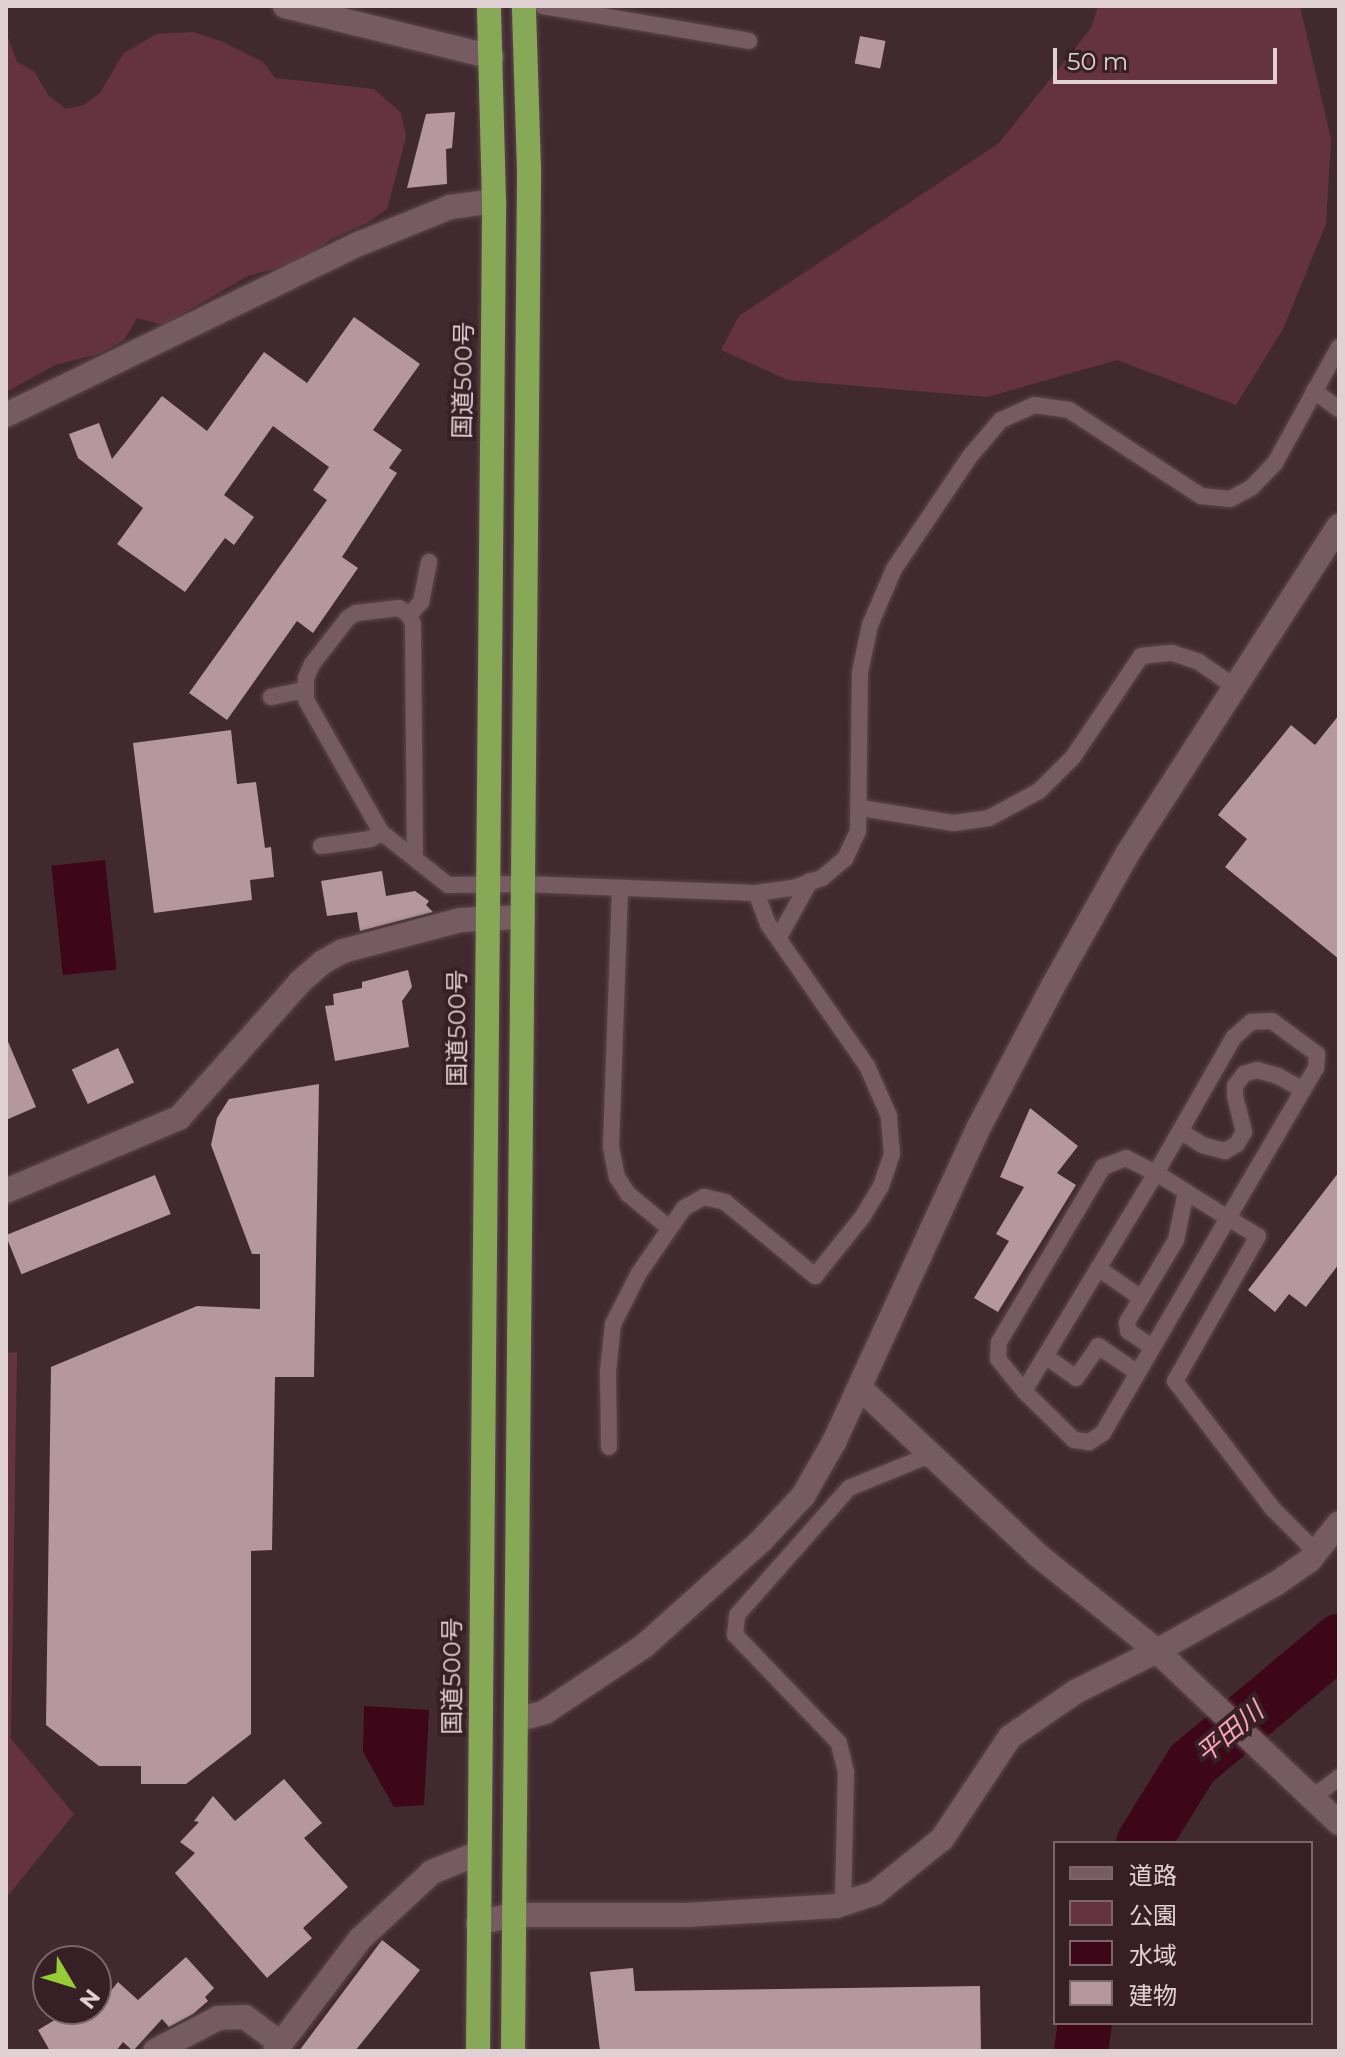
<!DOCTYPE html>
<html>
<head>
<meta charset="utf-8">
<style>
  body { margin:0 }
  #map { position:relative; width:1345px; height:2057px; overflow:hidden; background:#412a2f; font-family:Montserrat,"Noto Sans JP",sans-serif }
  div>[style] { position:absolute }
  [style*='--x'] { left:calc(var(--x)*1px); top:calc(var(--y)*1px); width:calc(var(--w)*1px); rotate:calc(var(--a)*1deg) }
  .green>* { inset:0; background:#653340 }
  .water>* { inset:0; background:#3d0619; transform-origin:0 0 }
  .river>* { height:54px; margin:-27px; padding:0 27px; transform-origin:27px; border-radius:27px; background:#3d0619 }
  .building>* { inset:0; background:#b5989e; transform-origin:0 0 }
  .roads { filter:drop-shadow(0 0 2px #5b474c) drop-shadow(0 0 2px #5b474c) }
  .lane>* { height:16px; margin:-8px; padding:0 8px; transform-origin:8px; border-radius:8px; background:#765b61 }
  .street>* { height:24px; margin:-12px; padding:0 12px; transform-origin:12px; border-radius:12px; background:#765b61 }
  .secondary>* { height:24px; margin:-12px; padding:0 12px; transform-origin:12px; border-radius:12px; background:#765b61 }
  .highway>* { height:24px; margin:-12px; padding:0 12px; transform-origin:12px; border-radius:12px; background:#87a857 }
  span { translate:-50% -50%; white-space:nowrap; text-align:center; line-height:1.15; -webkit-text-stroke:8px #372025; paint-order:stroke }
  .street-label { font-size:24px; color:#e1d1d4 }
  .water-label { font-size:26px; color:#fda3b8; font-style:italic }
  .frame { position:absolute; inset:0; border:8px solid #e1d1d4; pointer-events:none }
  .legend { position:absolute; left:1053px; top:1841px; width:260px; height:184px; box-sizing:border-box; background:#372025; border:2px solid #7b676b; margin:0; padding:10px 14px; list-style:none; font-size:24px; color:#e1d1d4 }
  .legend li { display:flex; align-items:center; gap:16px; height:40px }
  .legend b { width:40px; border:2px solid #7b676b }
  .north { position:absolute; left:32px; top:1945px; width:80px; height:80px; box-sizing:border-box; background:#372025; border:2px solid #7b676b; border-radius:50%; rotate:128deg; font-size:22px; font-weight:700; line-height:32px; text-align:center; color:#e1d1d4 }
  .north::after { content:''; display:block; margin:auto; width:28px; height:36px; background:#97cc38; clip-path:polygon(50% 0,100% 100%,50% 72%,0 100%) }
  .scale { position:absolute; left:1053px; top:48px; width:224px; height:36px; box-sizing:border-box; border:4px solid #e1d1d4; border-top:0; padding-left:10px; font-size:24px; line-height:28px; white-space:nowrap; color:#e1d1d4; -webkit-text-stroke:6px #372025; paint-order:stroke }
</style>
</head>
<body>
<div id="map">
  <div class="green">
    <div style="clip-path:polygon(1098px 6px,1300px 6px,1331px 139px,1326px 224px,1283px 329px,1236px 405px,1117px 360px,987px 397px,788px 380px,721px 350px,739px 316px,999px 143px,1091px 28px)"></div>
    <div style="clip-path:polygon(6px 32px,17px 62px,34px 71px,49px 96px,66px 109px,84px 105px,100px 93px,123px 54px,156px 34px,193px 32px,221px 41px,263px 62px,275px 78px,374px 89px,401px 113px,406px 137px,387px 209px,367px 223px,331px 239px,299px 262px,248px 276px,163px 325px,137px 318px,124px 340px,99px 354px,55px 365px,6px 392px)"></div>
    <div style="clip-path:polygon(17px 1352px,11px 1739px,74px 1814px,6px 1898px,6px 1353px)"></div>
  </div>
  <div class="water">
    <div style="left:105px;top:860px;width:110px;height:54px;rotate:84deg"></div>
    <div style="clip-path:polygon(364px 1706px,429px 1710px,424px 1805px,394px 1807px,363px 1752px)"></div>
  </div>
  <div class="river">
    <div style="--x:1143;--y:1843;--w:93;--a:-58.2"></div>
    <div style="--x:1192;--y:1764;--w:192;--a:-39.9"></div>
    <div style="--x:1081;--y:2051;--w:28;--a:-82"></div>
  </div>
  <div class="building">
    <div style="left:860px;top:36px;width:26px;height:28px;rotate:11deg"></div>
    <div style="clip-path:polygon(455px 112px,452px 148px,446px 149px,447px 184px,407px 188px,426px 114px)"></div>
    <div style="clip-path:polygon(354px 317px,420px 364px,373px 430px,402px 450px,389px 468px,397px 473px,342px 557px,358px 568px,313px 633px,297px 621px,227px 720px,189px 693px,327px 500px,313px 490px,329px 467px,273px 426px,224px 495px,254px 517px,234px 545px,225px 538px,185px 592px,117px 544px,143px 508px,78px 458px,69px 434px,99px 423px,112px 459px,162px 396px,207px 431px,264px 352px,307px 383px)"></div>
    <div style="clip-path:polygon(1339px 715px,1339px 959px,1225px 867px,1247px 839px,1218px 815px,1291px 725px,1315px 745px)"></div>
    <div style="clip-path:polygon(231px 730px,237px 784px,256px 782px,265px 848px,271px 847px,274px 877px,250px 880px,252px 900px,154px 913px,133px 743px)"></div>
    <div style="clip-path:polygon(382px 871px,386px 896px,415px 891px,429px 901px,426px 905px,433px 912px,360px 931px,357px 912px,327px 916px,321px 881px)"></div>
    <div style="clip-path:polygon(408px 970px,412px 987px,402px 1001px,409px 1047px,335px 1061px,325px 1006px,334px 1005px,333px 994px,362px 988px,362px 982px)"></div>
    <div style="clip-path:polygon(6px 1037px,36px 1107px,6px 1120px)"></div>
    <div style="left:118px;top:1048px;width:38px;height:51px;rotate:65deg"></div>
    <div style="clip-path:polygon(319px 1084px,314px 1377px,275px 1377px,272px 1550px,251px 1551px,251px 1734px,186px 1784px,141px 1784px,141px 1766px,99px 1766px,46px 1725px,51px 1367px,197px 1306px,260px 1309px,260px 1254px,252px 1254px,211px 1145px,217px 1118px,229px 1099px)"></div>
    <div style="clip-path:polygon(1030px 1108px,1078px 1146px,1057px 1173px,1076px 1185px,998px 1312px,974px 1298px,1009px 1241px,996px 1234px,1024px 1187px,1000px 1177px)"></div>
    <div style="clip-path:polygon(1339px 1172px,1339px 1264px,1306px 1307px,1289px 1294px,1275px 1312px,1248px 1290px)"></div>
    <div style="left:155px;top:1175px;width:42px;height:161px;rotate:68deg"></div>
    <div style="clip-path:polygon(284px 1779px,322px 1823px,304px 1838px,348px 1887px,303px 1928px,312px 1938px,267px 1978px,175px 1873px,195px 1853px,180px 1842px,199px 1822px,194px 1821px,213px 1796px,235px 1821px)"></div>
    <div style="clip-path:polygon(382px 1940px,420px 1970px,355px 2051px,299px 2051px)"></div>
    <div style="clip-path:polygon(186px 1957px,214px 1988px,205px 1997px,208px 2001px,193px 2014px,169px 2027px,162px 2019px,133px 2051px,123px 2042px,116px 2051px,50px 2051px,38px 2030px,73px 2009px,96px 2009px,118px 1982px,138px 2000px)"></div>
    <div style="clip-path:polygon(633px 1968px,635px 1991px,980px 1986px,981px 2051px,600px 2051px,590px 1972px)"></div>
  </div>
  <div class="roads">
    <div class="lane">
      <div style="--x:543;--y:6;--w:209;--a:9.6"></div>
      <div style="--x:1314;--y:391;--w:31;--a:36"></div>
      <div style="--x:409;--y:615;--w:18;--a:-47"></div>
      <div style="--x:421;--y:602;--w:41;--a:-78.7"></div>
      <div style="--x:271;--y:697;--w:35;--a:-12"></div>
      <div style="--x:861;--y:808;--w:94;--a:9.2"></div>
      <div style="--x:954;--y:823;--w:35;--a:-8"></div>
      <div style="--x:989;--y:818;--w:57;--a:-28.4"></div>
      <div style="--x:1039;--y:791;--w:48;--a:-45"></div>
      <div style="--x:1073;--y:757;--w:122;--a:-56"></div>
      <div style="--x:1141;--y:656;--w:31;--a:-6"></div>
      <div style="--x:1172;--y:653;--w:28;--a:18"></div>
      <div style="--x:1199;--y:662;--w:44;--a:34.8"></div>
      <div style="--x:321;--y:846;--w:50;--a:-8"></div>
      <div style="--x:371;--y:839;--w:12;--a:-35"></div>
      <div style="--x:415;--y:858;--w:234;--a:-90.5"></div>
      <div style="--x:413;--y:624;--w:10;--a:-114"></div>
      <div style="--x:409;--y:615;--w:12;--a:-145"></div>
      <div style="--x:399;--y:608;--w:43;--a:173.4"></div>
      <div style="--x:356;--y:613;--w:9;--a:148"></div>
      <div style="--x:348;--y:618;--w:58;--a:128"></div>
      <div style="--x:312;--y:664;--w:15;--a:113"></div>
      <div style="--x:306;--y:678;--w:22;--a:90"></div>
      <div style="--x:306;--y:700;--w:152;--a:60.4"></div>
      <div style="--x:381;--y:832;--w:85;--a:38.3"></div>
      <div style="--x:448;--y:885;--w:75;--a:-0.8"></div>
      <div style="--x:523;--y:884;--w:233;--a:2.2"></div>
      <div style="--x:756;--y:893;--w:37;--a:-8"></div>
      <div style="--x:793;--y:888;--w:31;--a:-19"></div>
      <div style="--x:822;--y:878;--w:30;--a:-40"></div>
      <div style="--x:845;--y:859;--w:31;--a:-65"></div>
      <div style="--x:858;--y:831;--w:159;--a:-89.3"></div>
      <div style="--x:860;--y:672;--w:48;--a:-78"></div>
      <div style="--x:870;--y:625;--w:61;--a:-66.8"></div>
      <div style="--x:894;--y:569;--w:138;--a:-56"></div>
      <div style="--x:971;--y:455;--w:46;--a:-49.4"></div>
      <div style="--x:1001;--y:420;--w:36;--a:-24"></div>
      <div style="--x:1034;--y:405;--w:35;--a:8"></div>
      <div style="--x:1069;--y:410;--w:158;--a:33.1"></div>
      <div style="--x:1201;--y:496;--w:29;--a:6"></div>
      <div style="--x:1230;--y:499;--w:24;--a:-28"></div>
      <div style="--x:1251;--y:488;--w:35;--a:-46"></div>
      <div style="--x:1275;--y:463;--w:132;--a:-61.1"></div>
      <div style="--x:620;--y:889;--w:258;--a:92"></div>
      <div style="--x:611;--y:1147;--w:31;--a:79"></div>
      <div style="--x:617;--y:1177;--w:20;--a:57"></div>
      <div style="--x:628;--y:1194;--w:52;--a:39.5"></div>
      <div style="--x:779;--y:937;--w:64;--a:-61"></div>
      <div style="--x:1180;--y:1131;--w:26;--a:32"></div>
      <div style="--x:1202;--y:1145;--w:24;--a:15"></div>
      <div style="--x:1225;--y:1151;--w:14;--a:-30"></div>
      <div style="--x:1237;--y:1144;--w:14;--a:-60"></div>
      <div style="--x:1244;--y:1132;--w:37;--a:-104"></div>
      <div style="--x:1235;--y:1096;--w:10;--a:-90"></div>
      <div style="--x:1235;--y:1086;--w:15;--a:-53"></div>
      <div style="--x:1244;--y:1074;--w:14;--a:-17"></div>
      <div style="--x:1257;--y:1070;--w:22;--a:16"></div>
      <div style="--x:1278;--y:1076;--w:29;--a:29"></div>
      <div style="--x:1098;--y:1268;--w:52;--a:34.9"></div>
      <div style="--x:1152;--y:1347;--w:29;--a:-146"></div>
      <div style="--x:1128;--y:1331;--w:9;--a:-96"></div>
      <div style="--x:1127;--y:1322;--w:96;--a:-59.1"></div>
      <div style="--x:1176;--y:1240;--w:49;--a:-78.2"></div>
      <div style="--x:1045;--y:1356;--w:38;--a:35"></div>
      <div style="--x:1076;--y:1378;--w:39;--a:-55"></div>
      <div style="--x:1098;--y:1346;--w:48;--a:34"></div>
      <div style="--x:1024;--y:1391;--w:255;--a:-58.8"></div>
      <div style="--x:1156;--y:1173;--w:157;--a:-60.2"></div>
      <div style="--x:1234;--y:1037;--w:23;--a:-41"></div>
      <div style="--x:1251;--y:1022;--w:21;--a:-3"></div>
      <div style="--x:1272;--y:1021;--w:56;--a:36.3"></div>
      <div style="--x:1317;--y:1054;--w:14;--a:94"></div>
      <div style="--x:1316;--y:1068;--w:26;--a:121"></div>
      <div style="--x:1303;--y:1090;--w:61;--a:120.3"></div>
      <div style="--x:1272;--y:1143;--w:87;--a:120.4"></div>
      <div style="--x:1228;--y:1218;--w:249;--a:120.2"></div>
      <div style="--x:1103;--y:1433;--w:17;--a:147"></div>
      <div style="--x:1089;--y:1442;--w:15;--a:-172"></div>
      <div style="--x:1074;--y:1440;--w:70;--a:-135.6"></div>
      <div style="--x:1024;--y:1391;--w:41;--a:-129.1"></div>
      <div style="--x:998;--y:1359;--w:17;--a:-87"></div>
      <div style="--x:999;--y:1342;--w:204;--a:-59.3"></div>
      <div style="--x:1103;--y:1167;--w:25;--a:-21"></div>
      <div style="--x:1126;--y:1158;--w:34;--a:27"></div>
      <div style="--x:1156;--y:1173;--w:36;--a:32"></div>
      <div style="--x:1186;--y:1192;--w:49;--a:31.8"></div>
      <div style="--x:1228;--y:1218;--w:35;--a:31"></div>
      <div style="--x:1258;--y:1236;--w:167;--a:119.8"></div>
      <div style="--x:1175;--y:1381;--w:161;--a:52.6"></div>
      <div style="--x:1273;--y:1509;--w:62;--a:45"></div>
      <div style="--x:609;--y:1447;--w:76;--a:-90.8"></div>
      <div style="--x:608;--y:1371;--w:47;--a:-83.9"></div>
      <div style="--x:613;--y:1324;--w:57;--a:-63"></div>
      <div style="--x:639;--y:1273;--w:79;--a:-55.3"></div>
      <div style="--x:684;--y:1208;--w:23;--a:-29"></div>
      <div style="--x:704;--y:1197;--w:22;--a:13"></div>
      <div style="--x:725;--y:1202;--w:117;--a:39.4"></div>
      <div style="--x:815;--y:1276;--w:77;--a:-51.3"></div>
      <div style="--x:863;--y:1216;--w:35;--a:-59"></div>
      <div style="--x:881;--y:1186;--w:34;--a:-71"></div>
      <div style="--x:892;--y:1154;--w:38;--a:-95"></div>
      <div style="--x:889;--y:1116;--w:55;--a:-113.7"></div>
      <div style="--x:867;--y:1066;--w:173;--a:-124.9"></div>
      <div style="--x:768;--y:924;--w:33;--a:-111"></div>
      <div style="--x:1312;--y:1798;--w:34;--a:-37"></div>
      <div style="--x:843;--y:1904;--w:132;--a:-88.7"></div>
      <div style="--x:846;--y:1772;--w:30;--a:-104"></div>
      <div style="--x:839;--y:1743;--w:150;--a:-133.9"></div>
      <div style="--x:735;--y:1635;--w:20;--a:-84"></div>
      <div style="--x:737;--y:1615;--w:169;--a:-48.6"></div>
      <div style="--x:849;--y:1488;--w:87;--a:-22.2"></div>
    </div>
    <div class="street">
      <div style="--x:285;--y:6;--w:213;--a:13.8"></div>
      <div style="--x:6;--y:415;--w:394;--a:-25.9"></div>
      <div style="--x:361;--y:243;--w:96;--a:-22"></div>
      <div style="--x:450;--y:207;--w:44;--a:-7.8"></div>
      <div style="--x:6;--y:1191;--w:188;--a:-22.9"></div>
      <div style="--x:179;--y:1118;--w:182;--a:-48.3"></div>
      <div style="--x:300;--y:982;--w:30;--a:-41"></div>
      <div style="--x:323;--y:962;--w:23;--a:-29"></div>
      <div style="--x:343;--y:951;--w:121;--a:-14.8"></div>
      <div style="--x:460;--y:920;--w:63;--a:-2.7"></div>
      <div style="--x:860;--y:1388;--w:245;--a:43.2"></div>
      <div style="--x:1039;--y:1556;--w:151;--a:38.8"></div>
      <div style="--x:1157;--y:1651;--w:250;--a:43.4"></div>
      <div style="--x:516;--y:1720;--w:30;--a:-15"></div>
      <div style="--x:545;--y:1712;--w:119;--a:-33.7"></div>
      <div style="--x:644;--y:1646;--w:157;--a:-41.9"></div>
      <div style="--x:761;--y:1541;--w:62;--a:-47"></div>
      <div style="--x:803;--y:1496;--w:62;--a:-60.1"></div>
      <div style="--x:834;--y:1442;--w:347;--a:-65.3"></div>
      <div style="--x:979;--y:1127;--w:159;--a:-62.3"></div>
      <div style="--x:1053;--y:986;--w:153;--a:-60.6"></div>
      <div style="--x:1128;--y:853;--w:389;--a:-57.2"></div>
      <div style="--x:155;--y:2051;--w:71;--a:-27.6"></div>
      <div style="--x:218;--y:2018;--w:27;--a:-2"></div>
      <div style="--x:245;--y:2017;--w:44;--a:36.6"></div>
      <div style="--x:275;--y:2051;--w:141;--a:-52.8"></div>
      <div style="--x:360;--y:1939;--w:98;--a:-42.9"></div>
      <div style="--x:432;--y:1872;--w:51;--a:-22"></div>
    </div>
    <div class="secondary">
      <div style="--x:478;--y:1923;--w:37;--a:-13"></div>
      <div style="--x:514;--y:1915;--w:172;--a:0"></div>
      <div style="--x:686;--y:1915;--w:150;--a:-3.4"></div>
      <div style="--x:836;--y:1906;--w:41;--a:-18.4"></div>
      <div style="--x:875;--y:1893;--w:86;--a:-38.9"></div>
      <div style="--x:942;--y:1839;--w:123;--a:-56.3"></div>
      <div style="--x:1010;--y:1737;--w:79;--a:-34.7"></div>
      <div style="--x:1075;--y:1692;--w:92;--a:-26.6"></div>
      <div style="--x:1157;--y:1651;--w:138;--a:-29.5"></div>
      <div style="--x:1277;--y:1583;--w:39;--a:-35"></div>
      <div style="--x:1309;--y:1561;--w:48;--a:-51.7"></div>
    </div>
    <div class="highway">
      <div style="--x:478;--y:2051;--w:1850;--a:-89.5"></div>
      <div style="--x:494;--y:201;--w:195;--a:-91.5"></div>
      <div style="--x:513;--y:2051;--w:1882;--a:-89.51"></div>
      <div style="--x:529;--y:169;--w:163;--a:-91.8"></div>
    </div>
  </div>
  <div class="street-label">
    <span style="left:463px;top:380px;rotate:-89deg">国道500号</span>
    <span style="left:457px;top:1028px;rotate:-90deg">国道500号</span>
    <span style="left:452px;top:1676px;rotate:-90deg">国道500号</span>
  </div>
  <div class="water-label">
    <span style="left:1230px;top:1733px;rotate:-40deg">平田川</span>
  </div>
  <div class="frame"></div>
  <ul class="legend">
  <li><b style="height:10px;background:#765b61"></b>道路</li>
  <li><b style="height:22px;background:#653340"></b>公園</li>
  <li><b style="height:22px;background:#3d0619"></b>水域</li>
  <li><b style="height:22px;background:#b5989e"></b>建物</li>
  </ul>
  <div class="north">N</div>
  <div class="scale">50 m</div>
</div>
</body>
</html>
